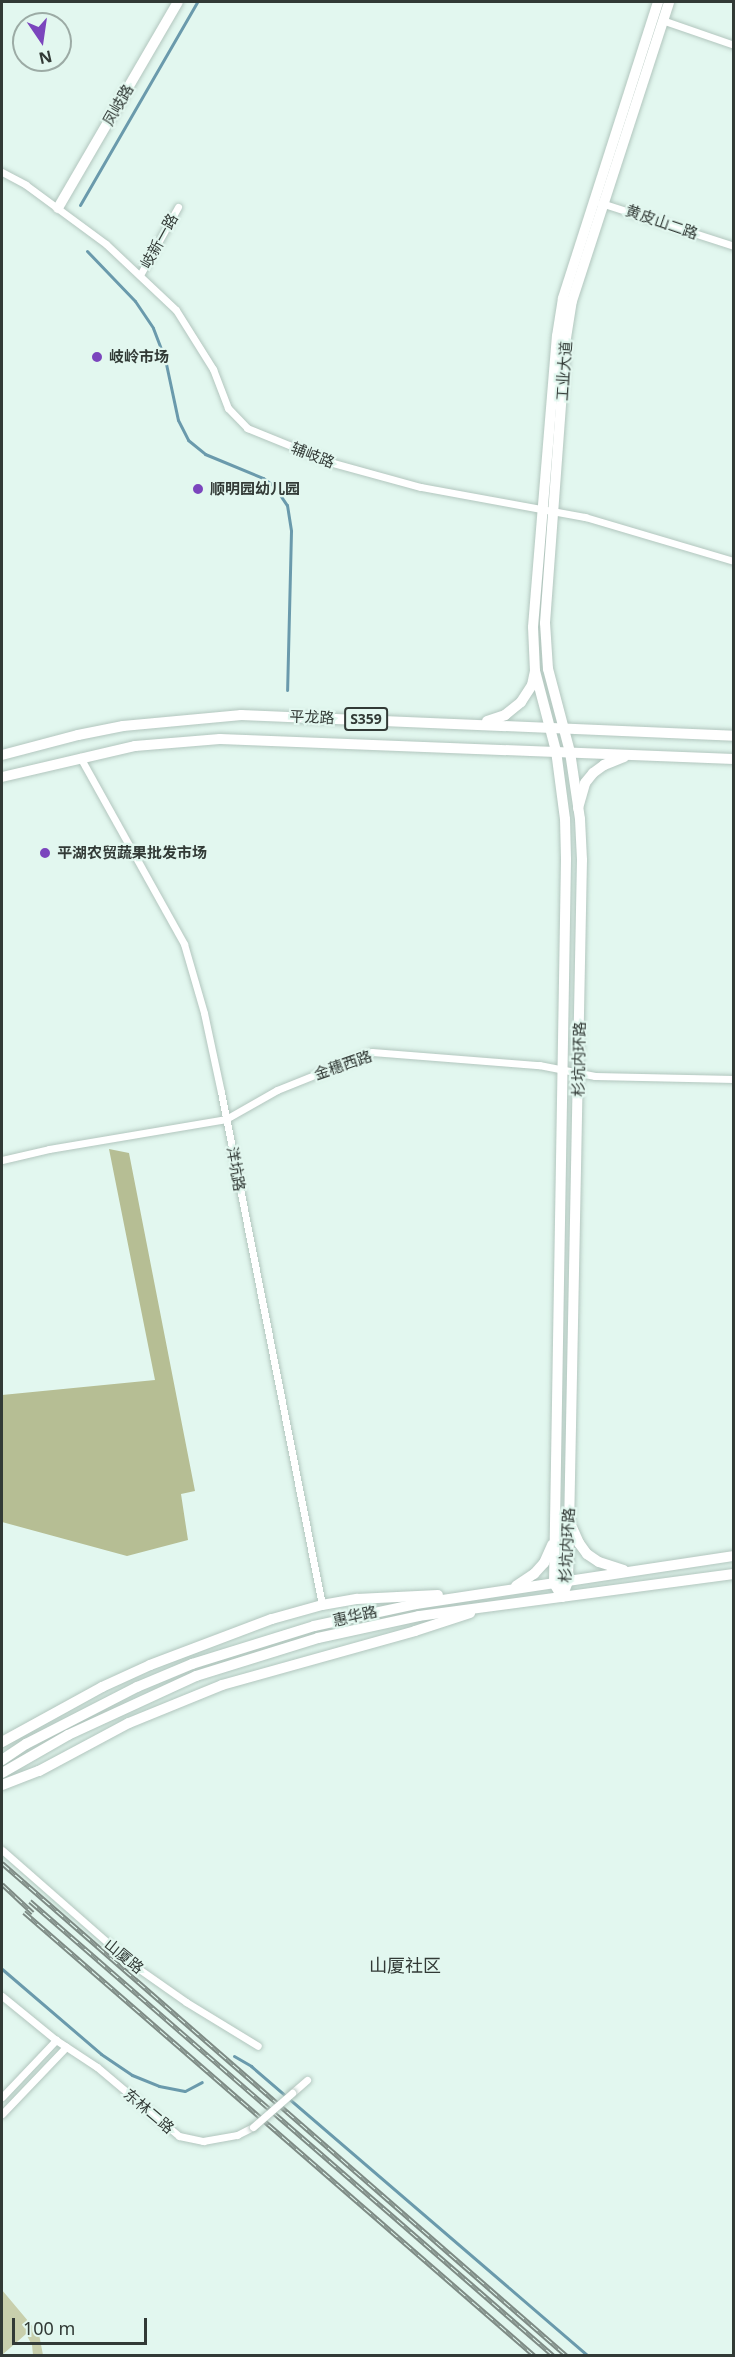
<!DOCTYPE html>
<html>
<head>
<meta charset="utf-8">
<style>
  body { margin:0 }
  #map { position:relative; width:735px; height:2357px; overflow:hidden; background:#e2f7ef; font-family:"Noto Sans","Noto Sans SC",sans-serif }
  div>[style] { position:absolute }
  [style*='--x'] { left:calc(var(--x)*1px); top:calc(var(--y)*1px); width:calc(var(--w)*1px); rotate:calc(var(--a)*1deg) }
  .green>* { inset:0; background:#c8cfac }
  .forest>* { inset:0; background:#b6be94 }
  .stream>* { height:3px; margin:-1.5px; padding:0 1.5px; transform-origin:1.5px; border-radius:1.5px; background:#6a9aac }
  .roads { filter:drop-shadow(0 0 2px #b2c6be) drop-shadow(0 0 2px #b2c6be) }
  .street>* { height:7px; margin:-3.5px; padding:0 3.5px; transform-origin:3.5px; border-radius:3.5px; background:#fff }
  .secondary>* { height:10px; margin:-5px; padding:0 5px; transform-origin:5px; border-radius:5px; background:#fff }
  .primary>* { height:10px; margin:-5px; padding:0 5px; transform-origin:5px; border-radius:5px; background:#fff }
  .rail>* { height:5px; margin-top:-2.5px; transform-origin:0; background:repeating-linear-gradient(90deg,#e2f7ef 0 9px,#7e8b85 0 18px); box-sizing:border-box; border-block:2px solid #7e8b85 }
  .bridges { filter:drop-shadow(0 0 2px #b2c6be) drop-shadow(0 0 2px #b2c6be) }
  .street-bridge>* { height:7px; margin:-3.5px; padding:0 3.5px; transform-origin:3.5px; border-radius:3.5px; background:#fff }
  .dots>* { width:16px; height:16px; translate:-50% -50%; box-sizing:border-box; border:3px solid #e2f7ef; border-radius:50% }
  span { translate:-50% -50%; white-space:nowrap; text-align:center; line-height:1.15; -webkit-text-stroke:4.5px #e2f7ef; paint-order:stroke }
  .shield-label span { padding:2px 4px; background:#e2f7ef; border:2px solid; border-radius:4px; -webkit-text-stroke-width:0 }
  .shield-label { font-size:14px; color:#323a36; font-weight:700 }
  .street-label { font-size:15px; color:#323a36 }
  .poi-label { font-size:15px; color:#323a36; font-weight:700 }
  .left { translate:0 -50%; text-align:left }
  .quarter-label { font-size:18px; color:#323a36 }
  .frame { position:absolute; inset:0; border:3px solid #323a36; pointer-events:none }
  .north { position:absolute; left:12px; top:12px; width:60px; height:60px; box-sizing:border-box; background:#e2f7ef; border:2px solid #9caba5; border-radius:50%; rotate:167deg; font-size:16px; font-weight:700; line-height:24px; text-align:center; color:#323a36 }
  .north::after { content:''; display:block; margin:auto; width:21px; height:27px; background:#7b45bd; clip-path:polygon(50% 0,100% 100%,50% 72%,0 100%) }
  .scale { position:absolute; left:12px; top:2318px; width:135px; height:27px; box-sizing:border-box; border:3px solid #323a36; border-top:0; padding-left:8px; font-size:18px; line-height:21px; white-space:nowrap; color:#323a36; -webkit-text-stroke:4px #e2f7ef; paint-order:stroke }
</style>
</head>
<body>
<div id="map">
  <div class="green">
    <div style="clip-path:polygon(2px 2290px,39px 2334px,43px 2355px,33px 2355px,32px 2345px,26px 2334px,2px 2355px)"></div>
  </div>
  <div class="forest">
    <div style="clip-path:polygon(109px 1149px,129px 1153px,195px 1491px,181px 1494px,188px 1540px,127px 1556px,2px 1522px,2px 1395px,155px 1380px)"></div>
  </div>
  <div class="stream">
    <div style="--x:80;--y:205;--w:234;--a:-60"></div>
    <div style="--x:87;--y:251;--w:69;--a:46.2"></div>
    <div style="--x:135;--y:301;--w:32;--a:56"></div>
    <div style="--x:153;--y:328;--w:33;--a:69"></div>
    <div style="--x:165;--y:359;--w:62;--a:78"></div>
    <div style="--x:178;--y:420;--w:22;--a:63"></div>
    <div style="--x:188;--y:440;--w:22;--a:39"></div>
    <div style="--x:205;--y:454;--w:63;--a:22.5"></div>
    <div style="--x:263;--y:478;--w:14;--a:36"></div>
    <div style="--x:274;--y:486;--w:23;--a:56"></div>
    <div style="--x:287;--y:505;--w:26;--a:81"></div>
    <div style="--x:291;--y:531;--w:159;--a:91.4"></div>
    <div style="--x:2;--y:1969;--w:130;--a:40.6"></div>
    <div style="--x:101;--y:2054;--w:37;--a:34"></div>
    <div style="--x:132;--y:2075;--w:29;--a:22"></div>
    <div style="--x:159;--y:2086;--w:26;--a:11"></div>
    <div style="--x:185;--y:2091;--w:19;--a:-28"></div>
    <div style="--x:234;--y:2056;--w:20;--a:30"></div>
    <div style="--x:251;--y:2066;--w:445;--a:40.7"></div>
  </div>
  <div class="roads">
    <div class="street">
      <div style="--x:662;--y:20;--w:76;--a:19.1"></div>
      <div style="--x:2;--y:172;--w:27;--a:28"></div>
      <div style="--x:26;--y:185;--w:99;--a:36.4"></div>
      <div style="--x:106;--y:244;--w:96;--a:43.3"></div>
      <div style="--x:176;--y:310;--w:70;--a:57.9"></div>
      <div style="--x:213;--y:369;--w:42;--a:69"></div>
      <div style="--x:228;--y:408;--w:28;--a:46"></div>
      <div style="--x:247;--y:428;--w:93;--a:22.1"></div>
      <div style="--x:333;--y:463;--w:91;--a:15.3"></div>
      <div style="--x:421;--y:487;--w:167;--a:10.4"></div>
      <div style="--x:585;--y:517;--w:155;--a:16.5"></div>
      <div style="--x:601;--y:203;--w:140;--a:17.9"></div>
      <div style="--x:140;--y:275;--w:78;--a:-60.8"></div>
      <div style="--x:80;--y:757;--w:214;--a:60.9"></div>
      <div style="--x:184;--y:944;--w:72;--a:73.8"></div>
      <div style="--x:204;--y:1013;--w:81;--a:77.9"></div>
      <div style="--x:221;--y:1092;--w:523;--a:78.86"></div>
      <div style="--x:2;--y:1160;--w:48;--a:-13.2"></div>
      <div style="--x:49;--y:1149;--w:180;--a:-9.6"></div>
      <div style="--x:226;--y:1119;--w:59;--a:-29.6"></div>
      <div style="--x:277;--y:1090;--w:102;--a:-21.8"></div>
      <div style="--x:372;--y:1052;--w:168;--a:4.5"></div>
      <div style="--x:539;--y:1065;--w:57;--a:11.1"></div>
      <div style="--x:595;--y:1076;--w:139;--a:1.2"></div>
      <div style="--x:2;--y:1850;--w:173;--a:41.2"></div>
      <div style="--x:132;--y:1964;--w:66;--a:35.1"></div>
      <div style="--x:186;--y:2002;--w:84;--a:31.4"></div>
      <div style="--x:2;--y:1996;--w:70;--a:39.2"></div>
      <div style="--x:56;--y:2040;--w:49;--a:33.4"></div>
      <div style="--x:97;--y:2067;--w:107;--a:40.1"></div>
      <div style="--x:179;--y:2136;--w:25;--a:12"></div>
      <div style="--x:203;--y:2141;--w:35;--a:-10"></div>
      <div style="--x:237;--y:2135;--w:18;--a:-27"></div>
      <div style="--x:292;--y:2093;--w:20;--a:-41"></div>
      <div style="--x:2;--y:2097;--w:79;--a:-46.5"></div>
      <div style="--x:2;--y:2114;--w:93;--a:-46.3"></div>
    </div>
    <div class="secondary">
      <div style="--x:58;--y:208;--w:238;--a:-59.8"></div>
      <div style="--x:571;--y:1525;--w:20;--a:66"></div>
      <div style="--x:579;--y:1543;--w:14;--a:54"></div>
      <div style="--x:587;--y:1554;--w:14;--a:34"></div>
      <div style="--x:599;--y:1562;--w:26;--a:18"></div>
      <div style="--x:516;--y:1586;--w:22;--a:-34"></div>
      <div style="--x:534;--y:1574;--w:15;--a:-48"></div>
      <div style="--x:544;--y:1563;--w:20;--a:-66"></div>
      <div style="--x:562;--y:1597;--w:16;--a:-120"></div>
      <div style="--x:554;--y:1583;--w:724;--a:-89.05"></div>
      <div style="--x:566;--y:859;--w:40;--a:-91.4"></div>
      <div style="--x:565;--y:819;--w:69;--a:-97.5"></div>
      <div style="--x:556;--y:751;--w:83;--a:-104.7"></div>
      <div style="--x:535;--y:671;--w:44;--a:-92.6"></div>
      <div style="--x:533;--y:627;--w:292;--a:-85.3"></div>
      <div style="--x:557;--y:336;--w:38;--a:-81"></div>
      <div style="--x:563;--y:298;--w:311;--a:-72.2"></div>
      <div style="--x:562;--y:1597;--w:17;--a:-69"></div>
      <div style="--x:568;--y:1581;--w:721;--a:-88.89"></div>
      <div style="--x:582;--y:860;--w:41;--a:-92.8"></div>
      <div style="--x:580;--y:819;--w:68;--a:-98.5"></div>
      <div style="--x:570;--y:752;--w:86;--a:-104.8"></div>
      <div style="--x:548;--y:669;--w:46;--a:-93.7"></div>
      <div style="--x:545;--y:623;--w:286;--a:-85.8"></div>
      <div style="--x:566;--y:338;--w:37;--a:-81"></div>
      <div style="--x:572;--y:301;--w:314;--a:-72"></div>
      <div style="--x:2;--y:1742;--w:114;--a:-28.8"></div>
      <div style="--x:102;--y:1687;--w:53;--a:-24.6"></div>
      <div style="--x:150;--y:1665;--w:130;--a:-20.7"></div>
      <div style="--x:272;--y:1619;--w:52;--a:-15.6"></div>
      <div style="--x:322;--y:1605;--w:36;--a:-10"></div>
      <div style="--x:357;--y:1599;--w:81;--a:-2.8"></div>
      <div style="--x:2;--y:1760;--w:29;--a:-34"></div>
      <div style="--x:26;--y:1744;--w:125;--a:-27.2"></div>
      <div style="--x:137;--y:1687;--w:60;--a:-22.7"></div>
      <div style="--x:192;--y:1664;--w:128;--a:-17.3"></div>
      <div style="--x:314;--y:1626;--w:104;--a:-12.2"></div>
      <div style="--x:416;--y:1604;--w:322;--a:-8.6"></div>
      <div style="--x:2;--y:1773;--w:76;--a:-29.9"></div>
      <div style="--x:68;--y:1735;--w:141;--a:-24.7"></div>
      <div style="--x:196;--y:1676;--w:128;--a:-17.3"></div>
      <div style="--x:318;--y:1638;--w:103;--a:-12.3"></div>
      <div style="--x:419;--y:1616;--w:318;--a:-7.6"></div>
      <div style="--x:2;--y:1785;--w:40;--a:-21"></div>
      <div style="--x:39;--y:1771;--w:102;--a:-28.1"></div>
      <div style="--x:129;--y:1723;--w:100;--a:-22.2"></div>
      <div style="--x:222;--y:1685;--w:200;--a:-15.6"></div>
      <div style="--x:415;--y:1631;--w:58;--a:-18.1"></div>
    </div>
    <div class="primary">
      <div style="--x:487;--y:721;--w:19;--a:-18"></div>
      <div style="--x:505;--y:715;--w:21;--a:-39"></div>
      <div style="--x:521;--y:702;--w:20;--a:-57"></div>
      <div style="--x:532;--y:685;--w:14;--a:-78"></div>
      <div style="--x:2;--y:755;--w:79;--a:-14.7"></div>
      <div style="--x:78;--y:735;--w:46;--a:-11.3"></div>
      <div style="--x:123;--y:726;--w:119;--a:-5.3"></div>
      <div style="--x:241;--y:715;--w:493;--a:2.4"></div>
      <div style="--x:2;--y:777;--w:137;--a:-13.1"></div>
      <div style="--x:135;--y:746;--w:85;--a:-4.7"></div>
      <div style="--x:220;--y:739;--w:514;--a:2.23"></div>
      <div style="--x:578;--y:808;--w:26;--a:-74"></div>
      <div style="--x:585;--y:783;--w:13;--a:-51"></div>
      <div style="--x:593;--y:773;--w:14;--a:-36"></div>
      <div style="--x:604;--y:765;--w:22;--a:-22"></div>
    </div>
  </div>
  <div class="rail">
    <div style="--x:2;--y:1863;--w:750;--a:41.11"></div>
    <div style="--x:2;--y:1884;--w:42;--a:43.1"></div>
    <div style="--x:30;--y:1901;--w:694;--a:40.97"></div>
    <div style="--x:24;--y:1912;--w:677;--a:40.99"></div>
  </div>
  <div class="bridges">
    <div class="street-bridge">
      <div style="--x:253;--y:2127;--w:52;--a:-41.1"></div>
    </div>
  </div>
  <div class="dots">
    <div style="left:97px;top:357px;background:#7b45bd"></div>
    <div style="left:198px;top:489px;background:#7b45bd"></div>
    <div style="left:45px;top:853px;background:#7b45bd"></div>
  </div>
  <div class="shield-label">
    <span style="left:366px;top:719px">S359</span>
  </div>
  <div class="street-label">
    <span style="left:118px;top:105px;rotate:-60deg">凤岐路</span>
    <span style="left:662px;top:222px;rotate:19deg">黄皮山二路</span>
    <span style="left:159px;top:241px;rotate:-61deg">岐新一路</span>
    <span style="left:564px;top:371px;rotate:-86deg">工业大道</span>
    <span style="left:313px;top:455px;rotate:21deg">辅岐路</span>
    <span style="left:312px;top:717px;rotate:2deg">平龙路</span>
    <span style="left:579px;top:1059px;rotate:-89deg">杉坑内环路</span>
    <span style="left:343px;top:1065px;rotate:-19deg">金穗西路</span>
    <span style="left:236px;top:1169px;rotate:80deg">洋坑路</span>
    <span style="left:567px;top:1545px;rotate:-87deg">杉坑内环路</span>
    <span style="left:355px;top:1616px;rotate:-13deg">惠华路</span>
    <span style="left:124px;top:1956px;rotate:39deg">山厦路</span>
    <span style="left:149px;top:2111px;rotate:40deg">东林二路</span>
  </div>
  <div class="poi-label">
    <span class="left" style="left:109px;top:357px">岐岭市场</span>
    <span class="left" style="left:210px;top:489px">顺明园幼儿园</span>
    <span class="left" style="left:57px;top:853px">平湖农贸蔬果批发市场</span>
  </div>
  <div class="quarter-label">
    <span style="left:405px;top:1965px">山厦社区</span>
  </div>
  <div class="frame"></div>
  <div class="north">N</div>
  <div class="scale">100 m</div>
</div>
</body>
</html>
